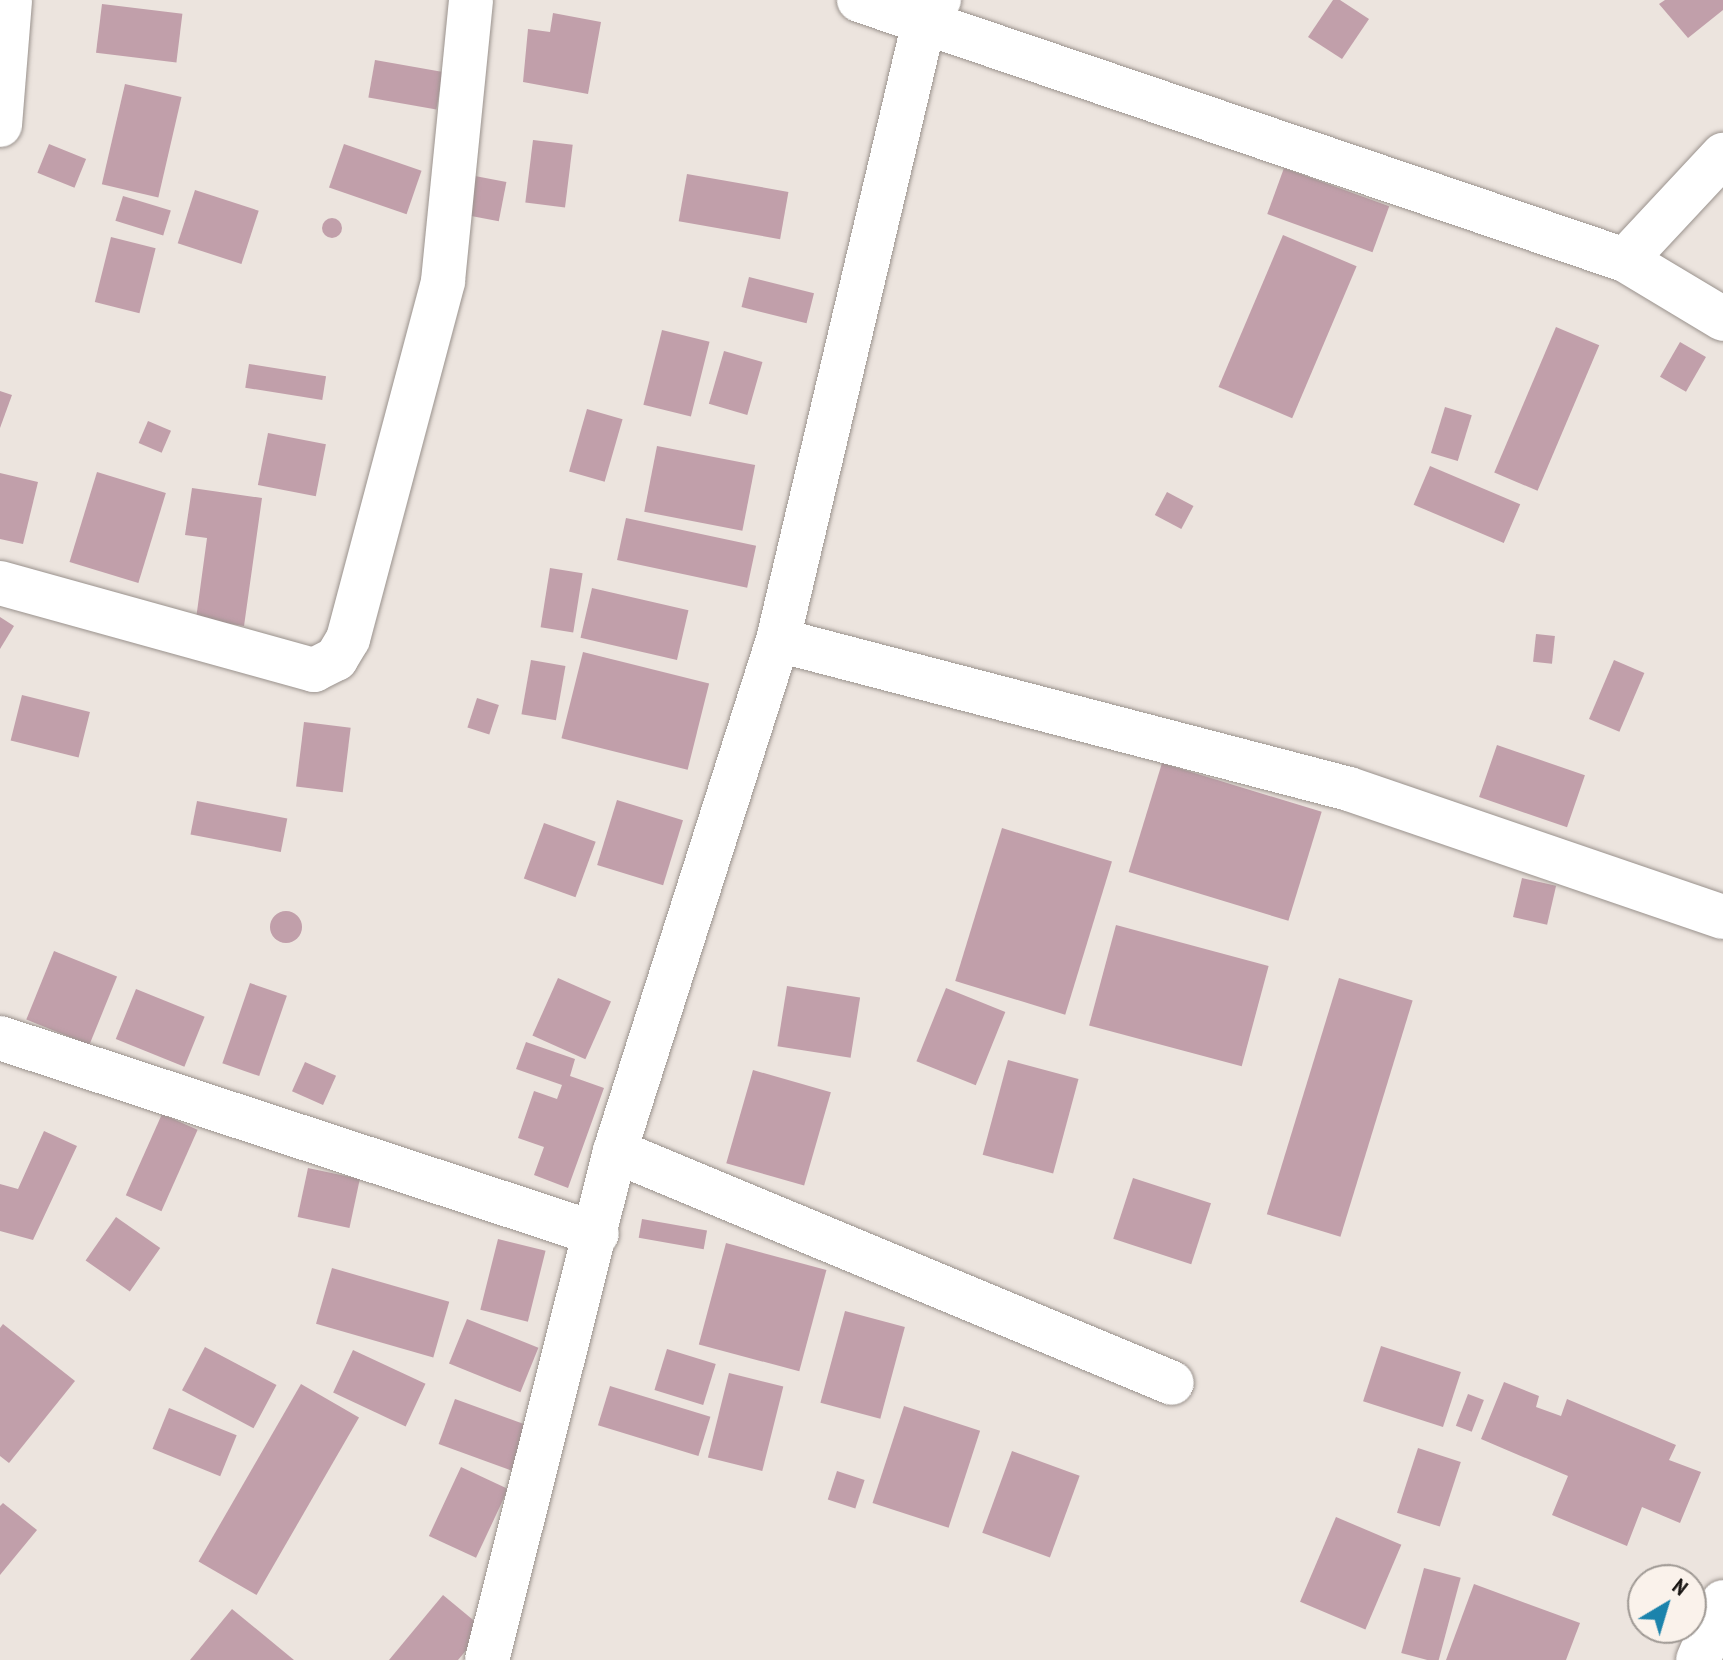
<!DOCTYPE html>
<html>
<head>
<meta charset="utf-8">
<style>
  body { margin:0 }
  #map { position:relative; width:1723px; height:1660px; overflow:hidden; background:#ece4de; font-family:"PT Sans Narrow",sans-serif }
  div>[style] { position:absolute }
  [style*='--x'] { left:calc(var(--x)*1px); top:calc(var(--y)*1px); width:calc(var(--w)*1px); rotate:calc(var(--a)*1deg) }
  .building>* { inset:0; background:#c19faa; transform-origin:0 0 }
  .round { border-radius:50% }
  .roads { filter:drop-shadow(0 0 2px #9a928d) drop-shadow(0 0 2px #9a928d) }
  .minor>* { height:44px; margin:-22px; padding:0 22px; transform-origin:22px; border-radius:22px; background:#fff }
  span { translate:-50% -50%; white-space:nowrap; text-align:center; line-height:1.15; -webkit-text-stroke:7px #faf2eb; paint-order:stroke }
  .north { position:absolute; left:1627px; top:1564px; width:80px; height:80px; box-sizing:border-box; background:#faf2eb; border:2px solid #9f9994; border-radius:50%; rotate:38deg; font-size:22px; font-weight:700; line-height:32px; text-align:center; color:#171412 }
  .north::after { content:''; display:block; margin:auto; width:28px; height:36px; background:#1b83ac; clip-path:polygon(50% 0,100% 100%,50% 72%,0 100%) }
</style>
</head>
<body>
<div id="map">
  <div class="building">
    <div style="clip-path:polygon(1333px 0,1340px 0,1369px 19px,1342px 59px,1308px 37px)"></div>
    <div style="clip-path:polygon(1665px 0,1723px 0,1723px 10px,1688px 38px,1659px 4px)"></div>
    <div style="left:102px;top:4px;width:81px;height:49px;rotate:7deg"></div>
    <div style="clip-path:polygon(553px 13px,601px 22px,588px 94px,523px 82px,528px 29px,550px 32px)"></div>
    <div style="left:375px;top:60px;width:69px;height:38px;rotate:10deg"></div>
    <div style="left:125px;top:84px;width:58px;height:103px;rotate:13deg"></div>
    <div style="left:533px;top:140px;width:40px;height:63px;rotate:7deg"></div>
    <div style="left:49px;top:144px;width:40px;height:31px;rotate:22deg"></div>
    <div style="left:344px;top:144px;width:82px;height:46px;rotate:19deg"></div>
    <div style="left:1284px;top:168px;width:112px;height:49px;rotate:20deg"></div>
    <div style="left:687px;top:174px;width:103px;height:48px;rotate:10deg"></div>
    <div style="left:475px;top:176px;width:32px;height:40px;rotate:11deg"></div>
    <div style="left:195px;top:190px;width:67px;height:56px;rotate:18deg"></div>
    <div style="left:123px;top:196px;width:50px;height:26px;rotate:17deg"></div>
    <div class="round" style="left:322px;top:218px;width:20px;height:20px"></div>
    <div style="left:1283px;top:235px;width:80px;height:165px;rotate:23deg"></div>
    <div style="left:111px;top:237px;width:46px;height:67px;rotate:14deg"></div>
    <div style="left:749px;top:277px;width:67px;height:31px;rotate:14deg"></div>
    <div style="left:1556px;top:327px;width:47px;height:158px;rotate:23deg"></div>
    <div style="left:662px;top:330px;width:49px;height:77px;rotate:14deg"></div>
    <div style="left:1680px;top:342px;width:30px;height:40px;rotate:30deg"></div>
    <div style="left:724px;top:351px;width:40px;height:55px;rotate:16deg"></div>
    <div style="left:249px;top:364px;width:78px;height:24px;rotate:9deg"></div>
    <div style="clip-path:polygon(0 391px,12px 395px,0 428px)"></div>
    <div style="left:1445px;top:407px;width:28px;height:48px;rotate:17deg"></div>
    <div style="left:587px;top:409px;width:37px;height:65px;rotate:16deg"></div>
    <div style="left:148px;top:421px;width:25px;height:24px;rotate:23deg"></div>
    <div style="left:268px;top:433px;width:59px;height:53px;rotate:11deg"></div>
    <div style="left:657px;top:446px;width:100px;height:67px;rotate:11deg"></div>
    <div style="left:1430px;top:466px;width:98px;height:42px;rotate:23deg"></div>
    <div style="left:97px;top:472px;width:72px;height:94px;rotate:17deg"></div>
    <div style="clip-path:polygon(0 473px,38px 482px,23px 544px,0 539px)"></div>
    <div style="clip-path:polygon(192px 488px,262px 498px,244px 626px,196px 619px,207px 538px,185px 535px)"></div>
    <div style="left:1167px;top:492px;width:30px;height:26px;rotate:28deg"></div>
    <div style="left:626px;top:518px;width:133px;height:43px;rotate:12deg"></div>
    <div style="left:550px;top:568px;width:33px;height:60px;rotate:9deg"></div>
    <div style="left:592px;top:588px;width:99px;height:51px;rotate:13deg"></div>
    <div style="clip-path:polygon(0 617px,14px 626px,0 649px)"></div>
    <div style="left:1536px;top:634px;width:19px;height:28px;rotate:6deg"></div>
    <div style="left:583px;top:652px;width:130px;height:89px;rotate:14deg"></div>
    <div style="left:531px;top:660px;width:35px;height:55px;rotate:10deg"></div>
    <div style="left:1614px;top:660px;width:33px;height:64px;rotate:23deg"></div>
    <div style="left:22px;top:695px;width:70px;height:47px;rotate:14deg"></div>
    <div style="left:477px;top:698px;width:23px;height:31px;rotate:18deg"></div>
    <div style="left:304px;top:722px;width:47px;height:65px;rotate:7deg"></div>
    <div style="left:1497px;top:745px;width:93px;height:55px;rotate:19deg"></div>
    <div style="left:1162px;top:763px;width:167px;height:114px;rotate:17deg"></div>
    <div style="left:617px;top:800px;width:69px;height:68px;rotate:17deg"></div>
    <div style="left:197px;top:801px;width:92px;height:34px;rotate:11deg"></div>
    <div style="left:544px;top:823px;width:55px;height:59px;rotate:20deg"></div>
    <div style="left:1002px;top:828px;width:115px;height:160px;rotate:17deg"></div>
    <div style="left:1522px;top:878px;width:35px;height:40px;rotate:13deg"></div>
    <div class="round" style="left:270px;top:911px;width:32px;height:32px"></div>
    <div style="left:1116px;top:925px;width:158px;height:104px;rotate:15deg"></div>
    <div style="left:54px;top:951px;width:68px;height:74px;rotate:22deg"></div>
    <div style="left:558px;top:978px;width:58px;height:63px;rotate:24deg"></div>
    <div style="left:1339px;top:978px;width:77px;height:247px;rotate:17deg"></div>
    <div style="left:250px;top:983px;width:39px;height:85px;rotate:19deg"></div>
    <div style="left:787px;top:986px;width:74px;height:61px;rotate:9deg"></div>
    <div style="left:946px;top:988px;width:64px;height:79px;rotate:22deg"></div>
    <div style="left:136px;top:989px;width:74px;height:54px;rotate:22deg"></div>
    <div style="clip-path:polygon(526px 1042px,575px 1059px,570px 1076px,604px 1088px,568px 1188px,534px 1175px,544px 1147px,518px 1138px,534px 1091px,557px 1099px,562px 1085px,516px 1069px)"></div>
    <div style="left:1008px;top:1060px;width:73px;height:98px;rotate:15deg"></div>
    <div style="left:305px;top:1062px;width:34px;height:32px;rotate:24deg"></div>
    <div style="left:753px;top:1070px;width:81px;height:97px;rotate:16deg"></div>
    <div style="left:162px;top:1114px;width:39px;height:89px;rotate:24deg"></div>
    <div style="clip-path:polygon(44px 1131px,77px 1146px,33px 1240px,0 1231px,0 1184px,18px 1189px)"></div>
    <div style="left:308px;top:1168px;width:53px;height:50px;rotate:12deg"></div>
    <div style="left:1133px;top:1178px;width:82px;height:64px;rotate:18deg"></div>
    <div style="left:116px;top:1217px;width:54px;height:53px;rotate:35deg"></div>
    <div style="left:642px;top:1219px;width:66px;height:19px;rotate:10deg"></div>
    <div style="left:498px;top:1239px;width:49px;height:73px;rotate:14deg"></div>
    <div style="left:726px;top:1243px;width:104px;height:105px;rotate:15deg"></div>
    <div style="left:332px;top:1268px;width:122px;height:58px;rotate:16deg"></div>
    <div style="left:845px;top:1311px;width:62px;height:95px;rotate:15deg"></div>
    <div style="left:467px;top:1319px;width:77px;height:48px;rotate:22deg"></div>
    <div style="clip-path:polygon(3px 1324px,75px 1381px,9px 1463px,0 1456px,0 1328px)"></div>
    <div style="left:1381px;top:1346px;width:84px;height:58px;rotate:18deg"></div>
    <div style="left:205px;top:1347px;width:81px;height:49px;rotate:28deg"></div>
    <div style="left:667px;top:1349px;width:51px;height:43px;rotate:17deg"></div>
    <div style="left:353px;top:1350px;width:80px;height:47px;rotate:25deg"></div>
    <div style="left:729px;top:1373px;width:56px;height:87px;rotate:14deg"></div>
    <div style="clip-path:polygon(1504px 1382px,1539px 1396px,1536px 1407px,1561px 1416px,1567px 1399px,1676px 1445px,1669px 1460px,1701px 1472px,1680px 1523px,1642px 1507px,1627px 1546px,1552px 1515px,1568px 1476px,1481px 1439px)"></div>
    <div style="left:301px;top:1384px;width:67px;height:205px;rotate:30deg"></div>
    <div style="left:610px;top:1386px;width:105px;height:41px;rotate:17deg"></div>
    <div style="left:1468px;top:1394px;width:17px;height:34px;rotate:21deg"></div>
    <div style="left:455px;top:1399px;width:82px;height:48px;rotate:20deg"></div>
    <div style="left:904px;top:1406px;width:80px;height:102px;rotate:18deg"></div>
    <div style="left:169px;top:1408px;width:73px;height:44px;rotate:22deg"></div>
    <div style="left:1418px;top:1448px;width:45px;height:68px;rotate:18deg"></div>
    <div style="left:1012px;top:1451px;width:72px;height:87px;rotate:20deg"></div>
    <div style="left:461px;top:1467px;width:52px;height:76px;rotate:25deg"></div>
    <div style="left:837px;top:1471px;width:29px;height:30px;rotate:18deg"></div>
    <div style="clip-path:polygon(3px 1503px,37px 1530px,0 1575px,0 1506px)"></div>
    <div style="left:1336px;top:1517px;width:71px;height:92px;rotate:23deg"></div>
    <div style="left:1424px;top:1568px;width:38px;height:88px;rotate:15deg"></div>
    <div style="clip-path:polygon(1474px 1584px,1580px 1623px,1566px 1660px,1446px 1660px)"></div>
    <div style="clip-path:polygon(443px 1595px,484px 1629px,458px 1660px,389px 1660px)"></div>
    <div style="clip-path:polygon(232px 1609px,294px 1660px,190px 1660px)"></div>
  </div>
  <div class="roads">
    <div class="minor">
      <div style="--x:859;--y:0;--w:809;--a:18.75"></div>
      <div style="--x:1625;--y:260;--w:114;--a:31"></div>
      <div style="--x:0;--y:125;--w:125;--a:-85.4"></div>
      <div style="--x:1625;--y:260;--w:144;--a:-47"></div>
      <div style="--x:0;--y:583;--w:326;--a:15.5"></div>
      <div style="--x:314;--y:670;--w:25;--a:-27"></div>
      <div style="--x:336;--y:659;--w:23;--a:-59"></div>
      <div style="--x:348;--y:639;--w:370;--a:-75.1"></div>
      <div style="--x:443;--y:281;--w:282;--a:-84.3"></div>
      <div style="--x:778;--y:640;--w:590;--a:14.62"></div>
      <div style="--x:1349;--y:789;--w:395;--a:18.9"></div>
      <div style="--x:0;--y:1038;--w:628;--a:18.18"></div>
      <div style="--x:615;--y:1151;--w:603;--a:22.61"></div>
      <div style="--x:487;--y:1660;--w:525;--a:-75.88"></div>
      <div style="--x:615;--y:1151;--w:536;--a:-72.31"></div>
      <div style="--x:778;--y:640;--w:635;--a:-76.71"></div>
      <div style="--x:924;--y:22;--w:27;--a:-56"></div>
      <div style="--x:1698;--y:1660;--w:63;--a:-66.7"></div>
    </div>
  </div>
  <div class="north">N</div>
</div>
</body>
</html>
